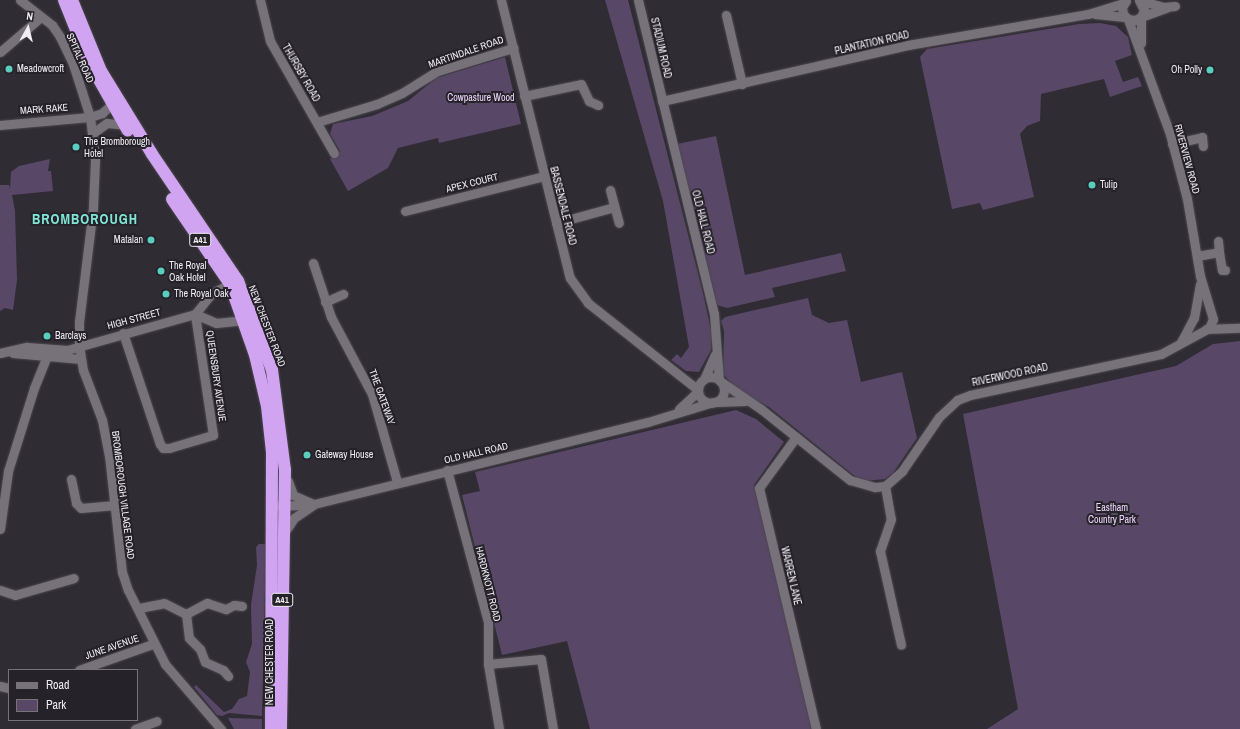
<!DOCTYPE html>
<html>
<head>
<meta charset="utf-8">
<style>
  body { margin:0 }
  #map { position:relative; width:1240px; height:729px; overflow:hidden; background:#2f2c33; font-family:"Archivo Narrow",sans-serif }
  div>[style] { position:absolute }
  [style*='--x'] { left:calc(var(--x)*1px); top:calc(var(--y)*1px); width:calc(var(--w)*1px); rotate:calc(var(--a)*1deg) }
  .green>* { inset:0; background:#594768 }
  .roads { filter:drop-shadow(0 0 1px #4b484e) drop-shadow(0 0 1px #4b484e) }
  .minor>* { height:9px; margin:-4.5px; padding:0 4.5px; transform-origin:4.5px; border-radius:4.5px; background:#77727a }
  .minor>.ring { margin:-4.5px; padding:0; box-sizing:content-box; background:none; border:9px solid #77727a; border-radius:50% }
  .highway>* { height:12px; margin:-6px; padding:0 6px; transform-origin:6px; border-radius:6px; background:#d0a4f1 }
  .dots>* { width:11px; height:11px; translate:-50% -50%; box-sizing:border-box; border:2px solid #262229; border-radius:50% }
  span { translate:-50% -50%; white-space:nowrap; text-align:center; line-height:1.15; -webkit-text-stroke:4px #262229; paint-order:stroke }
  .shield-label span { padding:1px 3px; background:#262229; border:1px solid; border-radius:3px; -webkit-text-stroke-width:0 }
  .shield-label { font-size:9px; color:#efedf1; font-weight:700 }
  .street-label { font-size:10px; color:#efedf1 }
  .poi-label { font-size:10px; color:#efedf1 }
  .left { translate:0 -50%; text-align:left }
  .right { translate:-100% -50%; text-align:right }
  .park-label { font-size:10px; color:#ecd7fd }
  .district-label { font-size:14px; color:#7fe6d7; font-weight:700; letter-spacing:1px }
  .legend { position:absolute; left:8px; top:669px; width:130px; height:52px; box-sizing:border-box; background:#262229; border:1px solid #767379; margin:0; padding:5px 7px; list-style:none; font-size:12px; color:#efedf1 }
  .legend li { display:flex; align-items:center; gap:8px; height:20px }
  .legend b { width:20px; border:1px solid #767379 }
  .north { position:absolute; left:8px; top:8px; width:40px; height:40px; -webkit-text-stroke:3px #262229; paint-order:stroke; rotate:8deg; font-size:11px; font-weight:700; line-height:16px; text-align:center; color:#efedf1 }
  .north::after { content:''; display:block; margin:auto; width:14px; height:18px; background:#efedf1; clip-path:polygon(50% 0,100% 100%,50% 72%,0 100%) }
</style>
</head>
<body>
<div id="map">
  <div class="green">
    <div style="clip-path:polygon(605px 0,628px 0,703px 293px,712px 335px,711px 350px,699px 372px,686px 371px,671px 360px,677px 354px,681px 358px,689px 347px,663px 201px)"></div>
    <div style="clip-path:polygon(1100px 23px,1116px 26px,1128px 37px,1132px 55px,1115px 61px,1123px 82px,1138px 77px,1142px 86px,1110px 97px,1104px 79px,1041px 94px,1040px 121px,1027px 126px,1020px 134px,1034px 197px,983px 210px,980px 203px,952px 209px,920px 57px,927px 49px,1079px 24px)"></div>
    <div style="clip-path:polygon(505px 57px,521px 124px,439px 143px,438px 138px,398px 148px,388px 168px,348px 191px,330px 159px,340px 151px,330px 134px,333px 124px,372px 116px,408px 101px,436px 78px)"></div>
    <div style="clip-path:polygon(716px 136px,745px 275px,841px 253px,846px 271px,772px 288px,775px 297px,727px 308px,717px 305px,677px 144px)"></div>
    <div style="clip-path:polygon(50px 159px,48px 171px,51px 171px,53px 191px,12px 195px,15px 211px,17px 280px,13px 310px,5px 308px,0 311px,0 185px,9px 185px,10px 189px,11px 172px,19px 166px)"></div>
    <div style="clip-path:polygon(808px 298px,812px 315px,829px 323px,847px 320px,861px 382px,902px 372px,917px 438px,893px 473px,885px 479px,866px 481px,857px 478px,769px 407px,738px 391px,723px 374px,724px 331px,721px 321px,725px 317px)"></div>
    <div style="clip-path:polygon(1240px 341px,1240px 729px,987px 729px,1018px 709px,963px 414px,1176px 366px,1213px 344px)"></div>
    <div style="clip-path:polygon(736px 410px,756px 419px,784px 442px,754px 485px,814px 729px,590px 729px,567px 641px,502px 655px,462px 495px,480px 491px,475px 472px)"></div>
    <div style="clip-path:polygon(259px 544px,266px 544px,262px 716px,229px 713px,222px 716px,217px 715px,194px 687px,196px 685px,224px 712px,232px 709px,239px 699px,247px 696px,250px 672px,246px 662px,252px 644px,251px 605px,257px 565px,256px 547px)"></div>
    <div style="clip-path:polygon(228px 718px,262px 719px,262px 729px,234px 729px)"></div>
  </div>
  <div class="roads">
    <div class="minor">
      <div style="--x:20;--y:0;--w:41;--a:38"></div>
      <div style="--x:52;--y:25;--w:14;--a:56"></div>
      <div style="--x:60;--y:37;--w:30;--a:64"></div>
      <div style="--x:73;--y:64;--w:56;--a:72.2"></div>
      <div style="--x:90;--y:117;--w:43;--a:83.4"></div>
      <div style="--x:95;--y:160;--w:48;--a:92.4"></div>
      <div style="--x:93;--y:208;--w:115;--a:97"></div>
      <div style="--x:79;--y:322;--w:23;--a:90"></div>
      <div style="--x:79;--y:345;--w:25;--a:81"></div>
      <div style="--x:83;--y:370;--w:53;--a:69.2"></div>
      <div style="--x:102;--y:420;--w:36;--a:79"></div>
      <div style="--x:109;--y:455;--w:118;--a:83.7"></div>
      <div style="--x:122;--y:572;--w:19;--a:72"></div>
      <div style="--x:128;--y:590;--w:83;--a:63.4"></div>
      <div style="--x:165;--y:664;--w:86;--a:49.3"></div>
      <div style="--x:260;--y:0;--w:42;--a:76.3"></div>
      <div style="--x:270;--y:41;--w:129;--a:60.3"></div>
      <div style="--x:501;--y:0;--w:286;--a:76.1"></div>
      <div style="--x:570;--y:278;--w:31;--a:54"></div>
      <div style="--x:588;--y:303;--w:140;--a:38.3"></div>
      <div style="--x:638;--y:0;--w:323;--a:76.4"></div>
      <div style="--x:714;--y:314;--w:66;--a:85.7"></div>
      <div style="--x:1139;--y:0;--w:25;--a:16"></div>
      <div style="--x:1163;--y:7;--w:12;--a:-5"></div>
      <div style="--x:1126;--y:1;--w:7;--a:124"></div>
      <div style="--x:1122;--y:7;--w:7;--a:82"></div>
      <div style="--x:1123;--y:14;--w:7;--a:45"></div>
      <div style="--x:1128;--y:19;--w:7;--a:8"></div>
      <div style="--x:1135;--y:20;--w:7;--a:-27"></div>
      <div style="--x:1141;--y:17;--w:8;--a:-67"></div>
      <div style="--x:1144;--y:10;--w:11;--a:-117"></div>
      <div style="--x:1095;--y:14;--w:30;--a:6"></div>
      <div style="--x:726;--y:15;--w:71;--a:76.9"></div>
      <div style="--x:1141;--y:17;--w:27;--a:-20"></div>
      <div style="--x:1141;--y:43;--w:26;--a:-90"></div>
      <div style="--x:0;--y:52;--w:54;--a:-40.5"></div>
      <div style="--x:524;--y:96;--w:58;--a:-11.9"></div>
      <div style="--x:581;--y:84;--w:19;--a:65"></div>
      <div style="--x:589;--y:101;--w:10;--a:24"></div>
      <div style="--x:662;--y:101;--w:252;--a:-12.8"></div>
      <div style="--x:908;--y:45;--w:183;--a:-9.8"></div>
      <div style="--x:1088;--y:14;--w:38;--a:-17"></div>
      <div style="--x:317;--y:122;--w:63;--a:-16.7"></div>
      <div style="--x:377;--y:104;--w:27;--a:-24"></div>
      <div style="--x:402;--y:93;--w:39;--a:-32"></div>
      <div style="--x:435;--y:72;--w:82;--a:-17.1"></div>
      <div style="--x:0;--y:125;--w:90;--a:-5.1"></div>
      <div style="--x:90;--y:117;--w:13;--a:-18"></div>
      <div style="--x:102;--y:113;--w:12;--a:-42"></div>
      <div style="--x:93;--y:133;--w:17;--a:-36"></div>
      <div style="--x:107;--y:123;--w:18;--a:6"></div>
      <div style="--x:1172;--y:144;--w:31;--a:-13"></div>
      <div style="--x:1202;--y:137;--w:9;--a:84"></div>
      <div style="--x:610;--y:190;--w:34;--a:75"></div>
      <div style="--x:405;--y:211;--w:143;--a:-14.1"></div>
      <div style="--x:556;--y:223;--w:60;--a:-15.4"></div>
      <div style="--x:1219;--y:252;--w:18;--a:81"></div>
      <div style="--x:1222;--y:270;--w:3;--a:0"></div>
      <div style="--x:1197;--y:256;--w:22;--a:-10"></div>
      <div style="--x:1219;--y:252;--w:11;--a:-95"></div>
      <div style="--x:313;--y:263;--w:57;--a:71.6"></div>
      <div style="--x:331;--y:317;--w:87;--a:62"></div>
      <div style="--x:372;--y:394;--w:91;--a:74.1"></div>
      <div style="--x:325;--y:302;--w:20;--a:-24"></div>
      <div style="--x:195;--y:314;--w:23;--a:23"></div>
      <div style="--x:216;--y:323;--w:27;--a:-6"></div>
      <div style="--x:1206;--y:329;--w:34;--a:-2"></div>
      <div style="--x:123;--y:333;--w:117;--a:71.6"></div>
      <div style="--x:160;--y:444;--w:5;--a:53"></div>
      <div style="--x:163;--y:448;--w:6;--a:0"></div>
      <div style="--x:169;--y:448;--w:46;--a:-16.5"></div>
      <div style="--x:213;--y:435;--w:122;--a:-98.5"></div>
      <div style="--x:1181;--y:342;--w:27;--a:-62"></div>
      <div style="--x:1194;--y:318;--w:34;--a:-80"></div>
      <div style="--x:0;--y:353;--w:28;--a:-13"></div>
      <div style="--x:27;--y:347;--w:40;--a:4.3"></div>
      <div style="--x:67;--y:350;--w:133;--a:-15.7"></div>
      <div style="--x:195;--y:314;--w:27;--a:-51"></div>
      <div style="--x:212;--y:293;--w:20;--a:-27"></div>
      <div style="--x:13;--y:353;--w:68;--a:5"></div>
      <div class="ring" style="left:698px;top:377px;width:17px;height:17px"></div>
      <div style="--x:704;--y:379;--w:27;--a:-66"></div>
      <div style="--x:720;--y:381;--w:50;--a:34.3"></div>
      <div style="--x:761;--y:409;--w:114;--a:38.6"></div>
      <div style="--x:850;--y:480;--w:26;--a:16"></div>
      <div style="--x:875;--y:487;--w:10;--a:-6"></div>
      <div style="--x:885;--y:486;--w:23;--a:-41"></div>
      <div style="--x:902;--y:471;--w:65;--a:-55.6"></div>
      <div style="--x:939;--y:417;--w:25;--a:-43"></div>
      <div style="--x:957;--y:400;--w:14;--a:-21"></div>
      <div style="--x:970;--y:395;--w:195;--a:-12.1"></div>
      <div style="--x:1161;--y:354;--w:55;--a:-28.4"></div>
      <div style="--x:1209;--y:328;--w:10;--a:-66"></div>
      <div style="--x:1213;--y:319;--w:45;--a:-106.8"></div>
      <div style="--x:1200;--y:276;--w:78;--a:-99.6"></div>
      <div style="--x:1187;--y:199;--w:67;--a:-104.7"></div>
      <div style="--x:1170;--y:134;--w:122;--a:-110.1"></div>
      <div style="--x:716;--y:402;--w:29;--a:-2"></div>
      <div style="--x:679;--y:409;--w:26;--a:-43"></div>
      <div style="--x:796;--y:437;--w:63;--a:126"></div>
      <div style="--x:759;--y:488;--w:248;--a:76.7"></div>
      <div style="--x:447;--y:470;--w:157;--a:74.9"></div>
      <div style="--x:488;--y:622;--w:42;--a:90"></div>
      <div style="--x:488;--y:664;--w:66;--a:80.4"></div>
      <div style="--x:71;--y:479;--w:25;--a:78"></div>
      <div style="--x:76;--y:503;--w:7;--a:45"></div>
      <div style="--x:81;--y:508;--w:32;--a:-5"></div>
      <div style="--x:288;--y:481;--w:15;--a:70"></div>
      <div style="--x:293;--y:495;--w:22;--a:24"></div>
      <div style="--x:885;--y:486;--w:34;--a:80"></div>
      <div style="--x:891;--y:519;--w:34;--a:109"></div>
      <div style="--x:880;--y:551;--w:96;--a:77.4"></div>
      <div style="--x:279;--y:506;--w:35;--a:-3"></div>
      <div style="--x:314;--y:504;--w:344;--a:-13.8"></div>
      <div style="--x:648;--y:422;--w:68;--a:-17.1"></div>
      <div style="--x:0;--y:529;--w:59;--a:-82.1"></div>
      <div style="--x:8;--y:471;--w:87;--a:-72.6"></div>
      <div style="--x:34;--y:388;--w:35;--a:-68"></div>
      <div style="--x:47;--y:356;--w:4;--a:-104"></div>
      <div style="--x:46;--y:352;--w:7;--a:-146"></div>
      <div style="--x:284;--y:533;--w:18;--a:-56"></div>
      <div style="--x:294;--y:518;--w:23;--a:-34"></div>
      <div style="--x:0;--y:590;--w:16;--a:18"></div>
      <div style="--x:15;--y:595;--w:61;--a:-16.1"></div>
      <div style="--x:139;--y:608;--w:25;--a:-11"></div>
      <div style="--x:164;--y:603;--w:25;--a:27"></div>
      <div style="--x:186;--y:614;--w:24;--a:83"></div>
      <div style="--x:189;--y:638;--w:16;--a:45"></div>
      <div style="--x:200;--y:649;--w:14;--a:69"></div>
      <div style="--x:205;--y:662;--w:20;--a:24"></div>
      <div style="--x:223;--y:670;--w:8;--a:50"></div>
      <div style="--x:186;--y:614;--w:24;--a:-28"></div>
      <div style="--x:207;--y:603;--w:20;--a:18"></div>
      <div style="--x:226;--y:609;--w:9;--a:-27"></div>
      <div style="--x:234;--y:605;--w:8;--a:7"></div>
      <div style="--x:488;--y:664;--w:53;--a:-5.4"></div>
      <div style="--x:541;--y:659;--w:71;--a:80.3"></div>
      <div style="--x:79;--y:670;--w:78;--a:-19.4"></div>
      <div style="--x:0;--y:686;--w:9;--a:13"></div>
      <div style="--x:135;--y:729;--w:23;--a:-20"></div>
    </div>
    <div class="highway">
      <div style="--x:64;--y:0;--w:65;--a:68.2"></div>
      <div style="--x:88;--y:60;--w:81;--a:60.6"></div>
      <div style="--x:72;--y:0;--w:77;--a:67.8"></div>
      <div style="--x:101;--y:71;--w:97;--a:58.4"></div>
      <div style="--x:152;--y:154;--w:153;--a:55.9"></div>
      <div style="--x:238;--y:281;--w:95;--a:69.1"></div>
      <div style="--x:272;--y:370;--w:101;--a:82.6"></div>
      <div style="--x:285;--y:470;--w:259;--a:90.9"></div>
      <div style="--x:172;--y:199;--w:103;--a:55.7"></div>
      <div style="--x:230;--y:284;--w:75;--a:70.6"></div>
      <div style="--x:255;--y:355;--w:52;--a:76.8"></div>
      <div style="--x:267;--y:406;--w:46;--a:83.8"></div>
      <div style="--x:272;--y:452;--w:277;--a:90.2"></div>
    </div>
  </div>
  <div class="dots">
    <div style="left:9px;top:69px;background:#59cebe"></div>
    <div style="left:1210px;top:70px;background:#59cebe"></div>
    <div style="left:76px;top:147px;background:#59cebe"></div>
    <div style="left:1092px;top:185px;background:#59cebe"></div>
    <div style="left:151px;top:240px;background:#59cebe"></div>
    <div style="left:161px;top:271px;background:#59cebe"></div>
    <div style="left:166px;top:294px;background:#59cebe"></div>
    <div style="left:47px;top:336px;background:#59cebe"></div>
    <div style="left:307px;top:455px;background:#59cebe"></div>
  </div>
  <div class="shield-label">
    <span style="left:200px;top:240px">A41</span>
    <span style="left:282px;top:600px">A41</span>
  </div>
  <div class="street-label">
    <span style="left:872px;top:43px;rotate:-13deg">PLANTATION ROAD</span>
    <span style="left:661px;top:48px;rotate:77deg">STADIUM ROAD</span>
    <span style="left:466px;top:52px;rotate:-19deg">MARTINDALE ROAD</span>
    <span style="left:80px;top:58px;rotate:66deg">SPITAL ROAD</span>
    <span style="left:301px;top:73px;rotate:60deg">THURSBY ROAD</span>
    <span style="left:44px;top:109px;rotate:-4deg">MARK RAKE</span>
    <span style="left:1187px;top:159px;rotate:75deg">RIVERVIEW ROAD</span>
    <span style="left:472px;top:183px;rotate:-14deg">APEX COURT</span>
    <span style="left:563px;top:206px;rotate:76deg">BASSENDALE ROAD</span>
    <span style="left:703px;top:222px;rotate:76deg">OLD HALL ROAD</span>
    <span style="left:134px;top:319px;rotate:-15deg">HIGH STREET</span>
    <span style="left:267px;top:326px;rotate:69deg">NEW CHESTER ROAD</span>
    <span style="left:1010px;top:375px;rotate:-12deg">RIVERWOOD ROAD</span>
    <span style="left:216px;top:376px;rotate:82deg">QUEENSBURY AVENUE</span>
    <span style="left:382px;top:397px;rotate:70deg">THE GATEWAY</span>
    <span style="left:476px;top:453px;rotate:-13deg">OLD HALL ROAD</span>
    <span style="left:123px;top:495px;rotate:83deg">BROMBOROUGH VILLAGE ROAD</span>
    <span style="left:791px;top:576px;rotate:77deg">WARREN LANE</span>
    <span style="left:488px;top:584px;rotate:76deg">HARDKNOTT ROAD</span>
    <span style="left:112px;top:647px;rotate:-19deg">JUNE AVENUE</span>
    <span style="left:270px;top:662px;rotate:-90deg">NEW CHESTER ROAD</span>
  </div>
  <div class="poi-label">
    <span class="left" style="left:17px;top:69px">Meadowcroft</span>
    <span class="right" style="left:1202px;top:70px">Oh Polly</span>
    <span class="left" style="left:84px;top:147px">The Bromborough<br>Hotel</span>
    <span class="left" style="left:1100px;top:185px">Tulip</span>
    <span class="right" style="left:143px;top:240px">Matalan</span>
    <span class="left" style="left:169px;top:271px">The Royal<br>Oak Hotel</span>
    <span class="left" style="left:174px;top:294px">The Royal Oak</span>
    <span class="left" style="left:55px;top:336px">Barclays</span>
    <span class="left" style="left:315px;top:455px">Gateway House</span>
  </div>
  <div class="park-label">
    <span style="left:481px;top:98px">Cowpasture Wood</span>
    <span style="left:1112px;top:513px">Eastham<br>Country Park</span>
  </div>
  <div class="district-label">
    <span style="left:85px;top:219px">BROMBOROUGH</span>
  </div>
  <ul class="legend">
  <li><b style="height:5px;background:#77727a"></b>Road</li>
  <li><b style="height:11px;background:#594768"></b>Park</li>
  </ul>
  <div class="north">N</div>
</div>
</body>
</html>
